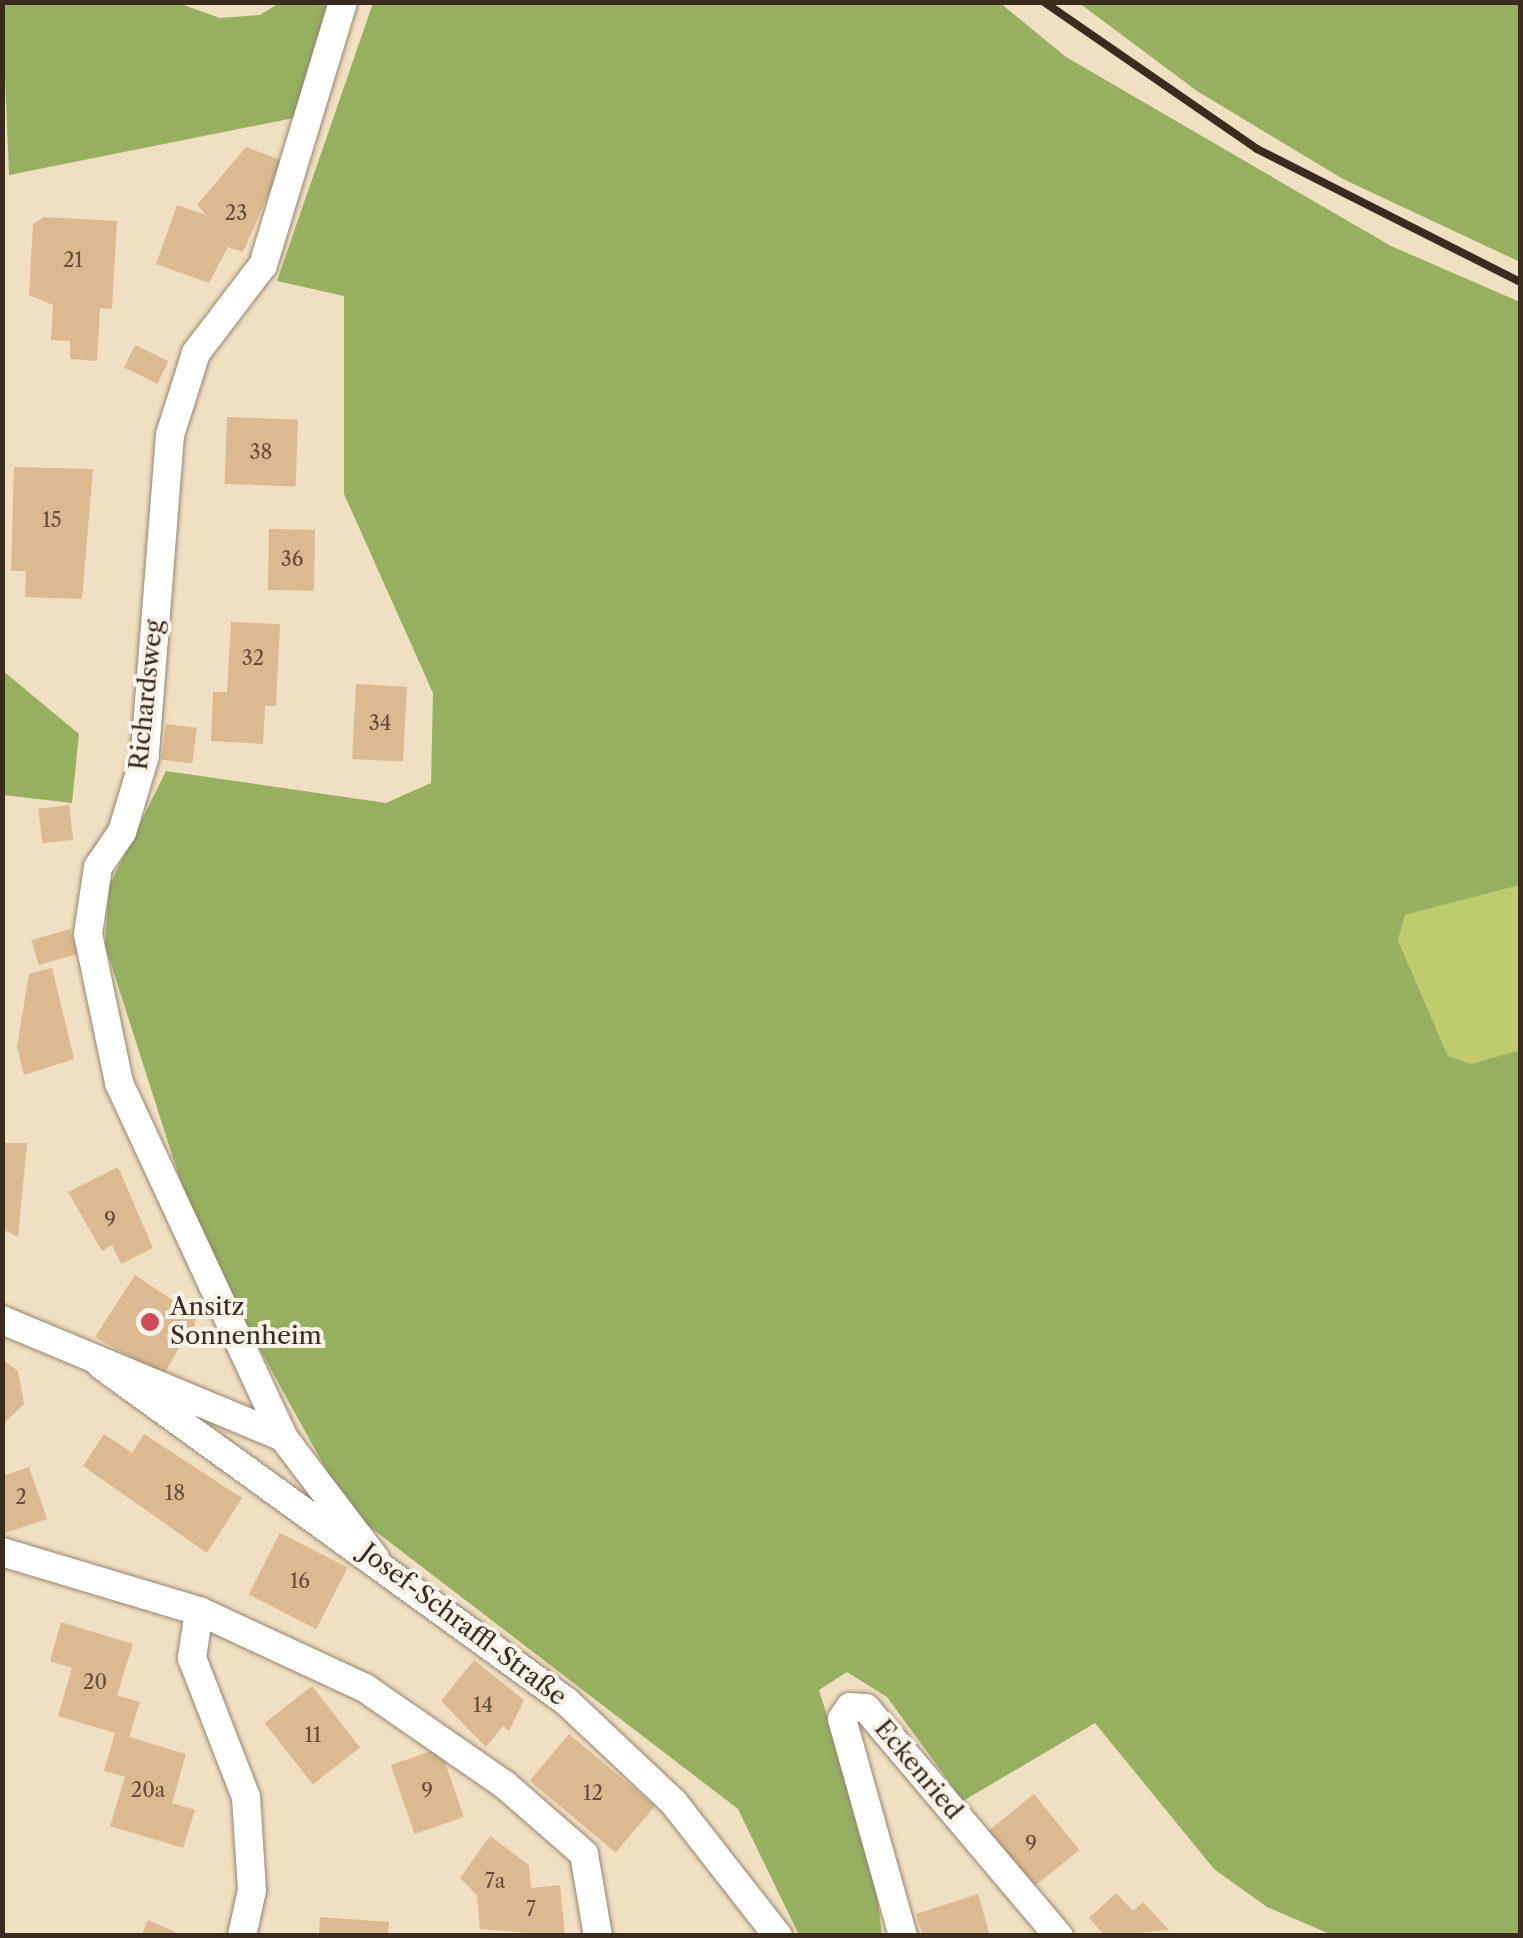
<!DOCTYPE html>
<html>
<head>
<meta charset="utf-8">
<style>
  body { margin:0 }
  #map { position:relative; width:1523px; height:1938px; overflow:hidden; background:#f1dfc2; font-family:"Libre Caslon Text",serif }
  div>[style] { position:absolute }
  [style*='--x'] { left:calc(var(--x)*1px); top:calc(var(--y)*1px); width:calc(var(--w)*1px); rotate:calc(var(--a)*1deg) }
  .green>* { inset:0; background:#becc6d }
  .forest>* { inset:0; background:#96b060 }
  .building>* { inset:0; background:#dbba91; transform-origin:0 0 }
  .roads { filter:drop-shadow(0 0 2px #968470) drop-shadow(0 0 2px #968470) }
  .minor>* { height:28px; margin:-14px; padding:0 14px; transform-origin:14px; border-radius:14px; background:#fff }
  .rail>* { height:8px; margin:-4px; padding:0 4px; transform-origin:4px; border-radius:4px; background:#3b2a1e }
  .dots>* { width:28px; height:28px; translate:-50% -50%; box-sizing:border-box; border:5px solid #f7f3e8; border-radius:50% }
  span { translate:-50% -50%; white-space:nowrap; text-align:center; line-height:1.15; -webkit-text-stroke:8px #f7f3e8; paint-order:stroke }
  .number-label { font-size:20px; color:#634e3b }
  .number-label span { -webkit-text-stroke-width:0 }
  .street-label { font-size:25px; color:#3b2a1e }
  .poi-label { font-size:25px; color:#3b2a1e }
  .left { translate:0 -50%; text-align:left }
  .frame { position:absolute; inset:0; border:5px solid #3b2a1e; pointer-events:none }
</style>
</head>
<body>
<div id="map">
  <div class="green">
    <div style="clip-path:polygon(1520px 885px,1520px 1050px,1471px 1064px,1448px 1056px,1398px 940px,1405px 915px)"></div>
  </div>
  <div class="forest">
    <div style="clip-path:polygon(2px 3px,178px 3px,220px 18px,260px 15px,279px 3px,334px 3px,304px 116px,9px 175px)"></div>
    <div style="clip-path:polygon(373px 3px,1000px 3px,1066px 57px,1391px 246px,1520px 302px,1520px 885px,1405px 915px,1398px 940px,1448px 1056px,1471px 1064px,1520px 1050px,1520px 1935px,1332px 1935px,1267px 1907px,1214px 1869px,1095px 1723px,963px 1801px,887px 1697px,847px 1672px,819px 1690px,873px 1861px,882px 1935px,799px 1935px,738px 1809px,349px 1511px,199px 1239px,105px 945px,109px 886px,166px 771px,386px 803px,431px 783px,433px 693px,344px 494px,344px 296px,277px 281px)"></div>
    <div style="clip-path:polygon(1079px 3px,1520px 3px,1520px 262px,1343px 179px,1197px 91px)"></div>
    <div style="clip-path:polygon(2px 670px,79px 734px,72px 803px,3px 795px)"></div>
  </div>
  <div class="building">
    <div style="clip-path:polygon(246px 147px,283px 161px,243px 252px,228px 247px,209px 283px,156px 264px,177px 205px,206px 215px,197px 205px)"></div>
    <div style="clip-path:polygon(44px 217px,117px 221px,112px 309px,100px 308px,97px 361px,70px 359px,70px 341px,51px 340px,53px 305px,29px 295px,33px 224px)"></div>
    <div style="left:135px;top:345px;width:37px;height:25px;rotate:26deg"></div>
    <div style="left:227px;top:417px;width:71px;height:67px;rotate:2deg"></div>
    <div style="clip-path:polygon(14px 467px,93px 469px,82px 599px,25px 597px,26px 571px,11px 571px)"></div>
    <div style="left:269px;top:529px;width:46px;height:61px;rotate:1deg"></div>
    <div style="clip-path:polygon(231px 622px,280px 624px,276px 706px,265px 706px,263px 744px,211px 741px,213px 692px,227px 692px)"></div>
    <div style="left:356px;top:684px;width:51px;height:75px;rotate:3deg"></div>
    <div style="left:166px;top:724px;width:31px;height:36px;rotate:7deg"></div>
    <div style="left:69px;top:805px;width:35px;height:31px;rotate:83deg"></div>
    <div style="left:70px;top:929px;width:26px;height:40px;rotate:74deg"></div>
    <div style="clip-path:polygon(52px 968px,74px 1059px,24px 1075px,17px 1047px,29px 974px)"></div>
    <div style="clip-path:polygon(2px 1143px,27px 1143px,18px 1237px,2px 1229px)"></div>
    <div style="clip-path:polygon(118px 1167px,153px 1248px,121px 1264px,112px 1245px,102px 1251px,68px 1192px)"></div>
    <div style="clip-path:polygon(135px 1275px,196px 1316px,193px 1339px,183px 1341px,163px 1376px,95px 1337px)"></div>
    <div style="clip-path:polygon(2px 1359px,18px 1371px,24px 1404px,2px 1425px)"></div>
    <div style="clip-path:polygon(104px 1434px,132px 1453px,144px 1434px,242px 1498px,207px 1553px,83px 1466px)"></div>
    <div style="clip-path:polygon(29px 1467px,47px 1519px,2px 1534px,2px 1476px)"></div>
    <div style="left:280px;top:1533px;width:76px;height:69px;rotate:27deg"></div>
    <div style="clip-path:polygon(61px 1622px,133px 1644px,117px 1695px,140px 1702px,129px 1737px,186px 1754px,172px 1803px,195px 1810px,183px 1848px,110px 1826px,125px 1777px,104px 1771px,115px 1733px,58px 1716px,72px 1668px,50px 1661px)"></div>
    <div style="clip-path:polygon(474px 1660px,524px 1700px,509px 1731px,503px 1726px,486px 1747px,441px 1701px)"></div>
    <div style="left:312px;top:1686px;width:78px;height:60px;rotate:52deg"></div>
    <div style="left:569px;top:1734px;width:112px;height:61px;rotate:40deg"></div>
    <div style="left:440px;top:1748px;width:73px;height:52px;rotate:71deg"></div>
    <div style="left:1034px;top:1794px;width:72px;height:67px;rotate:51deg"></div>
    <div style="clip-path:polygon(490px 1836px,529px 1865px,531px 1888px,560px 1885px,565px 1936px,480px 1929px,477px 1895px,460px 1878px)"></div>
    <div style="clip-path:polygon(1116px 1893px,1133px 1911px,1143px 1902px,1169px 1930px,1105px 1936px,1089px 1918px)"></div>
    <div style="clip-path:polygon(978px 1894px,990px 1936px,923px 1936px,916px 1914px)"></div>
    <div style="clip-path:polygon(320px 1917px,389px 1922px,388px 1936px,319px 1936px)"></div>
    <div style="clip-path:polygon(148px 1920px,184px 1936px,141px 1936px)"></div>
  </div>
  <div class="roads">
    <div class="minor">
      <div style="--x:343;--y:2;--w:275;--a:106.9"></div>
      <div style="--x:263;--y:265;--w:111;--a:127.3"></div>
      <div style="--x:196;--y:353;--w:86;--a:107.6"></div>
      <div style="--x:170;--y:435;--w:322;--a:94.5"></div>
      <div style="--x:145;--y:756;--w:79;--a:106.8"></div>
      <div style="--x:122;--y:832;--w:42;--a:124.4"></div>
      <div style="--x:98;--y:867;--w:68;--a:98.5"></div>
      <div style="--x:88;--y:934;--w:152;--a:78.2"></div>
      <div style="--x:119;--y:1083;--w:390;--a:65.1"></div>
      <div style="--x:283;--y:1437;--w:152;--a:52.8"></div>
      <div style="--x:2;--y:1320;--w:304;--a:22.6"></div>
      <div style="--x:101;--y:1365;--w:575;--a:35.87"></div>
      <div style="--x:567;--y:1702;--w:147;--a:43.3"></div>
      <div style="--x:674;--y:1803;--w:169;--a:52"></div>
      <div style="--x:2;--y:1552;--w:206;--a:16.7"></div>
      <div style="--x:199;--y:1611;--w:183;--a:24.9"></div>
      <div style="--x:365;--y:1688;--w:170;--a:34.7"></div>
      <div style="--x:505;--y:1785;--w:105;--a:41.1"></div>
      <div style="--x:584;--y:1854;--w:83;--a:80.3"></div>
      <div style="--x:199;--y:1611;--w:48;--a:98.5"></div>
      <div style="--x:192;--y:1658;--w:149;--a:68.8"></div>
      <div style="--x:246;--y:1797;--w:93;--a:86.3"></div>
      <div style="--x:252;--y:1890;--w:47;--a:102.3"></div>
      <div style="--x:903;--y:1936;--w:225;--a:-105.7"></div>
      <div style="--x:842;--y:1719;--w:14;--a:-56"></div>
      <div style="--x:850;--y:1707;--w:16;--a:4"></div>
      <div style="--x:866;--y:1708;--w:299;--a:49.8"></div>
    </div>
  </div>
  <div class="rail">
    <div style="--x:1044;--y:2;--w:259;--a:34.6"></div>
    <div style="--x:1257;--y:149;--w:295;--a:26.8"></div>
  </div>
  <div class="dots">
    <div style="left:150px;top:1322px;background:#d1495b"></div>
  </div>
  <div class="number-label">
    <span style="left:236px;top:213px">23</span>
    <span style="left:73px;top:260px">21</span>
    <span style="left:261px;top:452px">38</span>
    <span style="left:52px;top:520px">15</span>
    <span style="left:292px;top:559px">36</span>
    <span style="left:253px;top:658px">32</span>
    <span style="left:380px;top:723px">34</span>
    <span style="left:110px;top:1220px">9</span>
    <span style="left:175px;top:1493px">18</span>
    <span style="left:21px;top:1497px">2</span>
    <span style="left:300px;top:1581px">16</span>
    <span style="left:95px;top:1682px">20</span>
    <span style="left:483px;top:1705px">14</span>
    <span style="left:313px;top:1735px">11</span>
    <span style="left:148px;top:1790px">20a</span>
    <span style="left:427px;top:1791px">9</span>
    <span style="left:593px;top:1793px">12</span>
    <span style="left:1031px;top:1844px">9</span>
    <span style="left:495px;top:1881px">7a</span>
    <span style="left:531px;top:1909px">7</span>
  </div>
  <div class="street-label">
    <span style="left:147px;top:695px;rotate:-84deg">Richardsweg</span>
    <span style="left:463px;top:1625px;rotate:37deg">Josef-Schraffl-Straße</span>
    <span style="left:918px;top:1770px;rotate:50deg">Eckenried</span>
  </div>
  <div class="poi-label">
    <span class="left" style="left:170px;top:1322px">Ansitz<br>Sonnenheim</span>
  </div>
  <div class="frame"></div>
</div>
</body>
</html>
